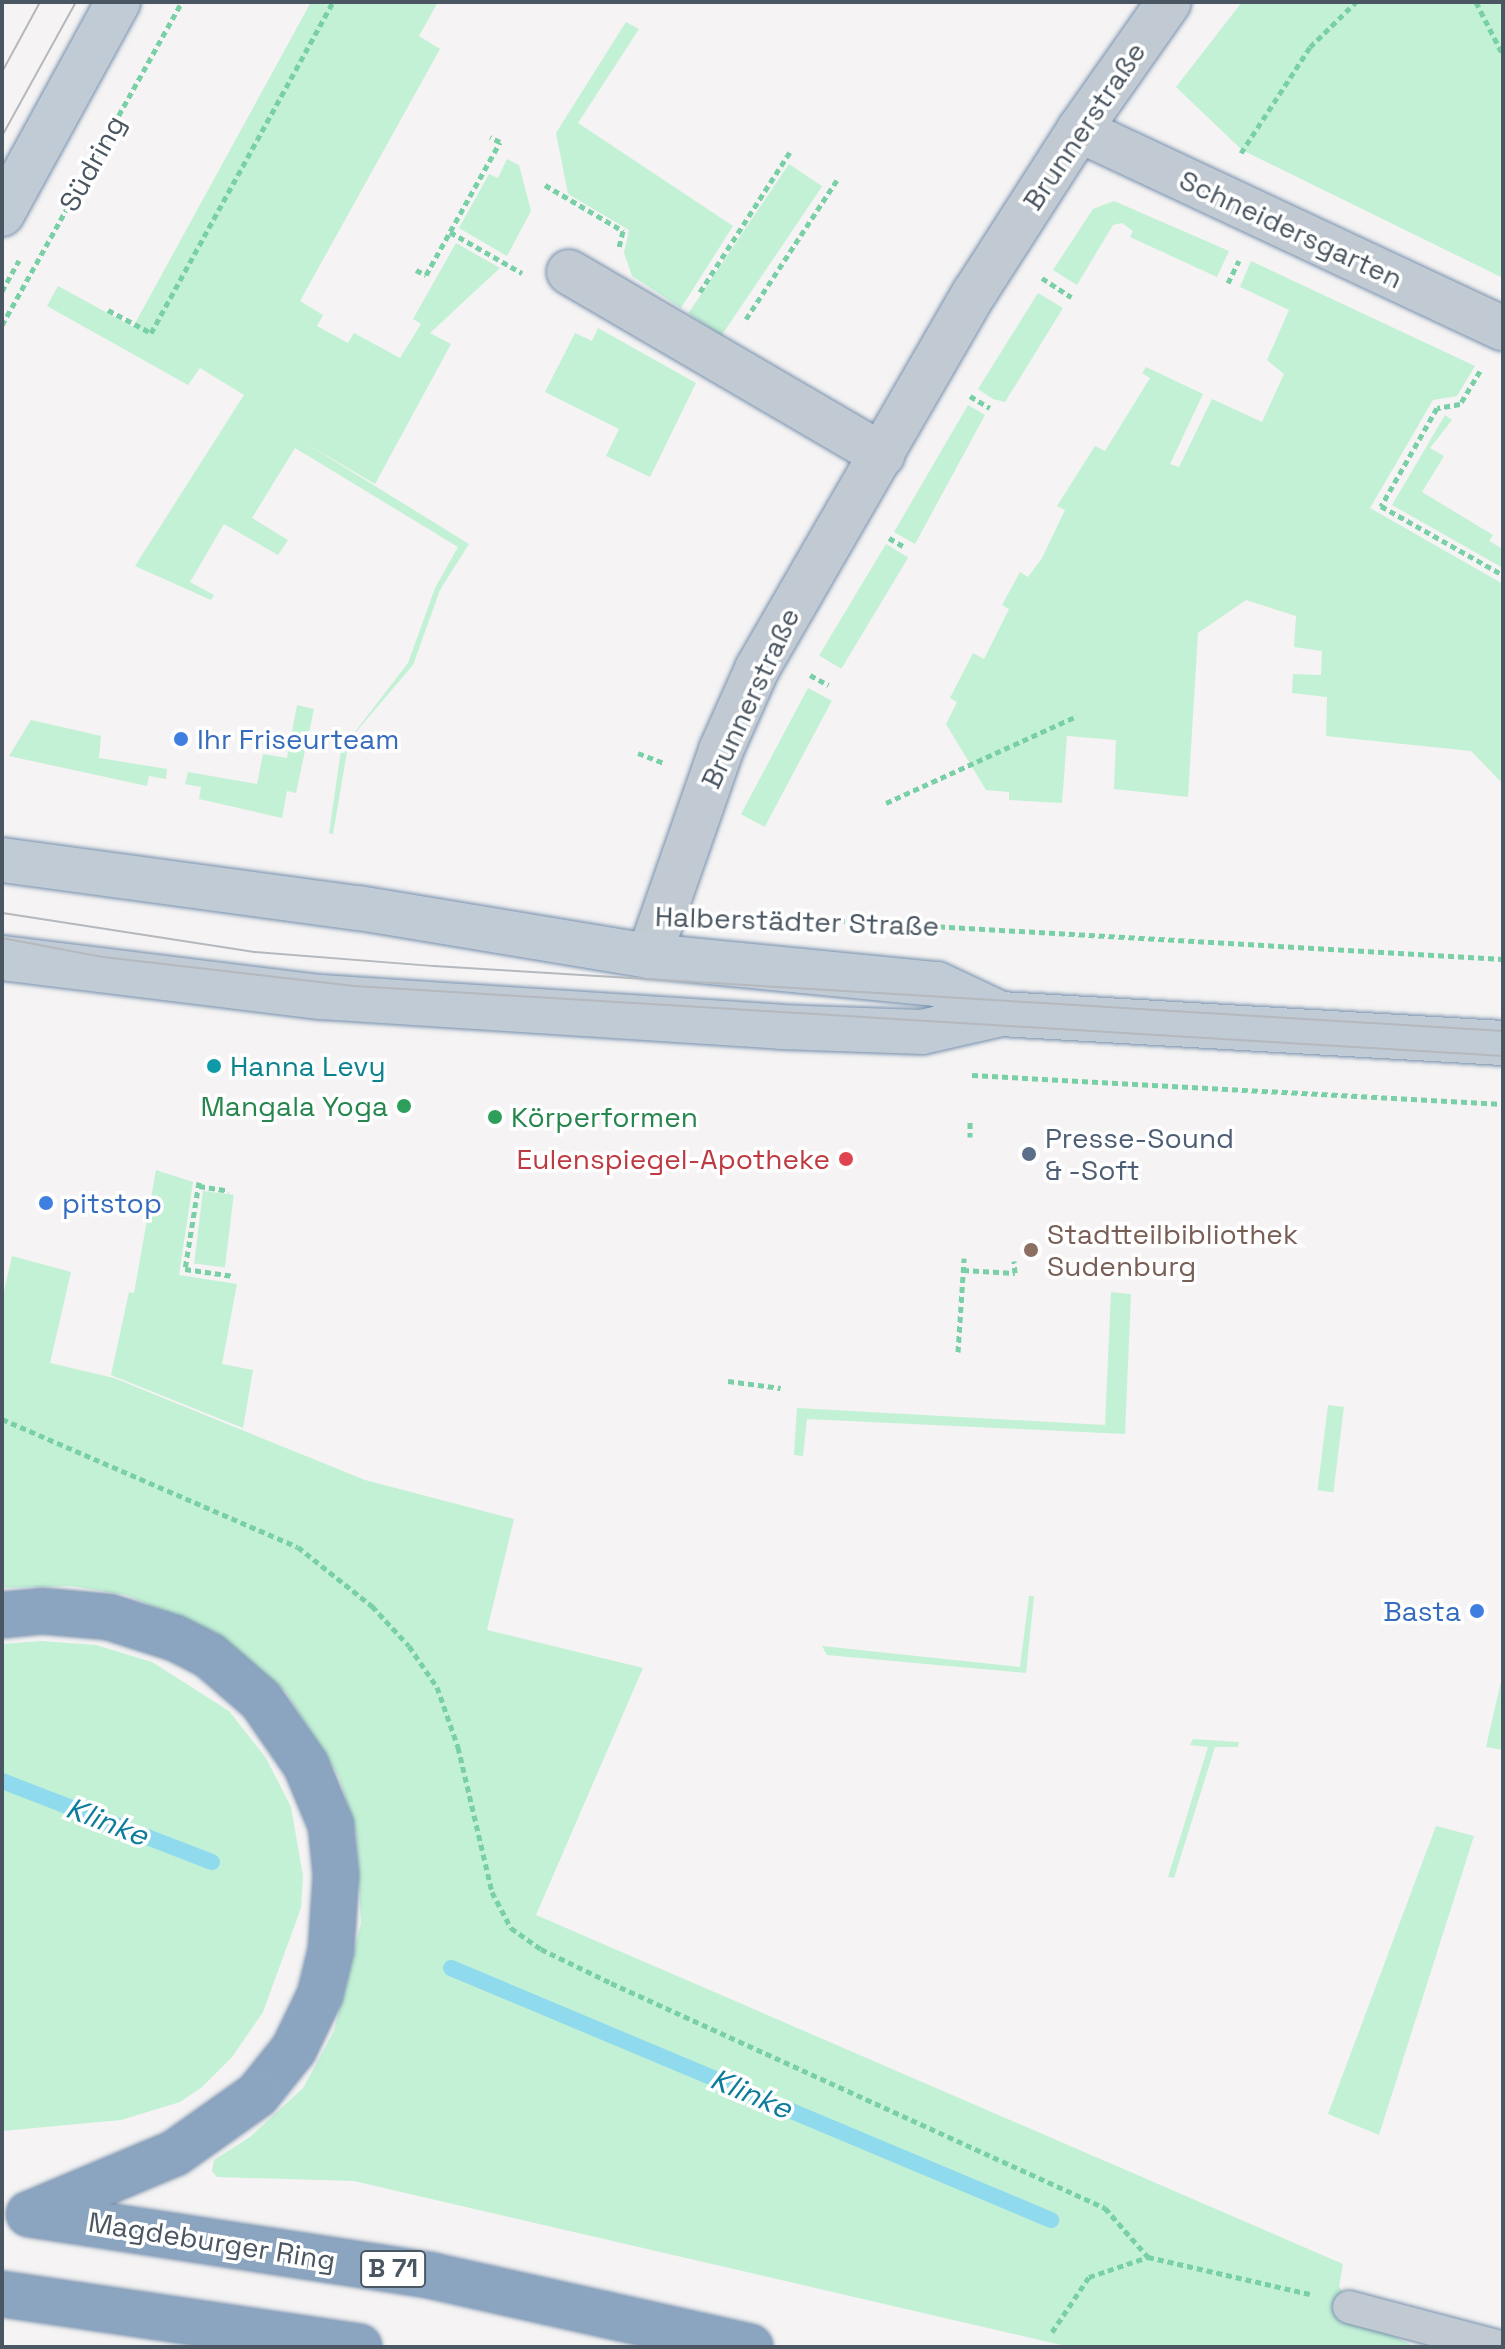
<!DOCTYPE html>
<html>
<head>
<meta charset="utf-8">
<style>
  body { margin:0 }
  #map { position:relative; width:1505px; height:2349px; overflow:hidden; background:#f5f3f3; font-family:"Space Grotesk",sans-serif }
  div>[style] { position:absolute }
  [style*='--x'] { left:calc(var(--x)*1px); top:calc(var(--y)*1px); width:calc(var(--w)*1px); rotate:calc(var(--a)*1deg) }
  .green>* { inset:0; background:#c3f1d5; transform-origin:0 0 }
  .stream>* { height:16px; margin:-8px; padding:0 8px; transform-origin:8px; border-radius:8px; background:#90daee }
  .path>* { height:5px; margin-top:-2.5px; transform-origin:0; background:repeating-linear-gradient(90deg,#7ad0a6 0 6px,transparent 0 10px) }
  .roads { filter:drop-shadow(0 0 2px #7690ad) drop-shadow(0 0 2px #7690ad) }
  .lane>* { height:32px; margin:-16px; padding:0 16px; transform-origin:16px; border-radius:16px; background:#c1cad2 }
  .street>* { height:44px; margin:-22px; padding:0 22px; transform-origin:22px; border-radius:22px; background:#c1cad2 }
  .secondary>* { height:44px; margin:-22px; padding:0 22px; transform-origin:22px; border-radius:22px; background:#c1cbd6 }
  .highway>* { height:44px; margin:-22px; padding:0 22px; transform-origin:22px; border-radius:22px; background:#8ba5c1 }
  .tram>* { height:2px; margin:-1px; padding:0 1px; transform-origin:1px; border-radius:1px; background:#b5b8bd }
  .dots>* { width:22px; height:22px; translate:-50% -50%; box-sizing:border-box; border:4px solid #fff; border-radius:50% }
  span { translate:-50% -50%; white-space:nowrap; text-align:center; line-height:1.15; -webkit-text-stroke:7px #fff; paint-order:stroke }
  .shield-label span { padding:2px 6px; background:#fff; border:2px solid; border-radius:6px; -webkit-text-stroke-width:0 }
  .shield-label { font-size:26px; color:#4a5661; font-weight:700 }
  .street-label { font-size:28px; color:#4a5661 }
  .shop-label { font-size:28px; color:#366cbe }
  .left { translate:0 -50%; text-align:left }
  .right { translate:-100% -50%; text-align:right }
  .culture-label { font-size:28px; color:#0d838f }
  .leisure-label { font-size:28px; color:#27864d }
  .service-label { font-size:28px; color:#4e5e75 }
  .health-label { font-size:28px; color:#be3a42 }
  .education-label { font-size:28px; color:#785e54 }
  .water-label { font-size:30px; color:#0c7c9b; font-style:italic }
  .frame { position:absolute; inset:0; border:4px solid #4a5661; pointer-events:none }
</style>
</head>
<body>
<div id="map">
  <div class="green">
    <div style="clip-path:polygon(311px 2px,438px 2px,419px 36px,440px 49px,300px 301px,323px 315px,317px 326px,348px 343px,354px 333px,400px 358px,421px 324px,413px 319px,456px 243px,500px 268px,430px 333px,451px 344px,375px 484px,302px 441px,469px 544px,440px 590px,413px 665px,349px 740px,333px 834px,329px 833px,341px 750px,408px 663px,435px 588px,458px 547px,295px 448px,252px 518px,288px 540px,278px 555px,224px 524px,190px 582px,214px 595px,211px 600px,135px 566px,244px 395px,200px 368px,188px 385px,47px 306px,58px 286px,133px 327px)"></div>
    <div style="clip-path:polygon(1242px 2px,1503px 2px,1503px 278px,1242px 150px,1176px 87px)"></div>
    <div style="clip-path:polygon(626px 22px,639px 29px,578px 123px,733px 226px,681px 308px,632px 276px,624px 253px,629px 230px,568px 194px,556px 133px)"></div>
    <div style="clip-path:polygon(507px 159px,519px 165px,531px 211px,507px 256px,459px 228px,489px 174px,498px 178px)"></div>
    <div style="left:789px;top:164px;width:40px;height:180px;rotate:34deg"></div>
    <div style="clip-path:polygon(1114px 201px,1229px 251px,1217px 277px,1130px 237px,1133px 231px,1122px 223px,1113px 225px,1077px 285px,1053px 270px,1093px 209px)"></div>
    <div style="clip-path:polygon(1251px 261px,1475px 366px,1457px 396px,1433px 400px,1370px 508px,1503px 584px,1503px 784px,1471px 751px,1326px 736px,1327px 697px,1292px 693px,1293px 674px,1321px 675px,1322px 651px,1294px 647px,1296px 616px,1246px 600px,1198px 633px,1188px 797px,1114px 789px,1116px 740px,1067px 736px,1062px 803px,1009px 800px,1009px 792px,986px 790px,946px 724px,957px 702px,950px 698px,973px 653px,984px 659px,1009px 609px,1002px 605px,1020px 572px,1028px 577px,1042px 558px,1065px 510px,1057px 506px,1095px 446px,1105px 451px,1150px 378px,1142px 373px,1146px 367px,1203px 394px,1170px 464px,1179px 467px,1212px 399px,1262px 422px,1284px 374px,1267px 360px,1289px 310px,1240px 287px)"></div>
    <div style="clip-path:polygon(1038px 293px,1063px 308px,1005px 402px,993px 399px,978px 389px)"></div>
    <div style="clip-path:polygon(598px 328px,696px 383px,650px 477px,606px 456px,619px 429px,545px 392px,575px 333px,592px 341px)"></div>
    <div style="clip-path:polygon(968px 405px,985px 415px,915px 544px,894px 532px)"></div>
    <div style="clip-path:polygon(1445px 415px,1452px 420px,1430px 448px,1444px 456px,1422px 492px,1493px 535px,1489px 541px,1503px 549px,1503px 568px,1392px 505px)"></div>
    <div style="left:886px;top:544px;width:26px;height:130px;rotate:31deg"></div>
    <div style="left:808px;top:688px;width:27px;height:143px;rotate:28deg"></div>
    <div style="clip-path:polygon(297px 705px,314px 709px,296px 793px,287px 791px,282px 818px,199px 799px,201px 787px,185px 784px,188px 772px,257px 784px,263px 754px,287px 758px)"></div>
    <div style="clip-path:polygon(31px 720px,101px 736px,99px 758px,167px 769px,166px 779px,149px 776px,147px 786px,9px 756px)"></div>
    <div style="clip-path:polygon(156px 1170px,193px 1182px,179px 1275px,237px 1284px,222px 1364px,253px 1370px,243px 1428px,111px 1375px,129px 1292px,134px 1293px)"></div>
    <div style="left:203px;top:1191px;width:31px;height:73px;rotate:7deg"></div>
    <div style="clip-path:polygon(12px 1256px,71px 1272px,50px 1363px,114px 1378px,365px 1480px,514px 1519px,487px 1630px,643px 1668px,536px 1915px,1343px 2264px,1339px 2287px,1370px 2324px,1415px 2347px,1070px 2347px,354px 2181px,217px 2177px,212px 2171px,214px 2160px,250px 2137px,303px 2088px,334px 2031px,361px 1923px,356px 1832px,339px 1777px,285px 1691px,216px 1633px,126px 1595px,71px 1586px,2px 1588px,2px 1300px)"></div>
    <div style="clip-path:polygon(1111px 1292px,1131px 1294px,1125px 1434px,807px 1419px,803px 1456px,794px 1455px,797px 1408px,1105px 1425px)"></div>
    <div style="left:1328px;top:1405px;width:16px;height:86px;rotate:7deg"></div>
    <div style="clip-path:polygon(1029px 1596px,1034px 1596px,1026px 1673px,827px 1655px,822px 1646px,1020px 1667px)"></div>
    <div style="clip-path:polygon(41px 1641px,96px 1645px,152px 1662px,229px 1711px,266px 1758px,291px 1807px,303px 1876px,301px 1908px,263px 2012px,232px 2057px,202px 2087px,180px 2102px,121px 2120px,2px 2131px,2px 1644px)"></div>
    <div style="clip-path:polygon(1503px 1673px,1503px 1750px,1486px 1747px)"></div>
    <div style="clip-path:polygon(1193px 1739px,1239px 1742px,1238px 1747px,1215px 1747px,1174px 1878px,1168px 1877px,1208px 1747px,1190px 1745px)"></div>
    <div style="clip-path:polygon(1436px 1826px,1474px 1836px,1379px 2135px,1328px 2114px)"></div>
  </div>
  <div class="stream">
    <div style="--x:2;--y:1781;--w:225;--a:21.1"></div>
    <div style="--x:451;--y:1968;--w:651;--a:22.78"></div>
  </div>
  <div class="path">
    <div style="--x:1476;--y:2;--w:59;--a:63"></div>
    <div style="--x:1241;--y:153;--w:126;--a:-56.9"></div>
    <div style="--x:1310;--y:47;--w:64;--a:-44.4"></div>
    <div style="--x:545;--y:185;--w:91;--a:30.5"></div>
    <div style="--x:623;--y:231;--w:16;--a:104"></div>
    <div style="--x:450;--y:232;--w:83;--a:29.7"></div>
    <div style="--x:416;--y:270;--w:11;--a:27"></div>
    <div style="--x:426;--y:275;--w:152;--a:-60.9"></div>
    <div style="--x:500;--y:142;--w:11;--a:-153"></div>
    <div style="--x:1042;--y:278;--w:35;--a:33"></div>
    <div style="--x:1228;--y:283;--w:25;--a:-64"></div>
    <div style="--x:2;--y:291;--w:35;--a:-61"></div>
    <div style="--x:700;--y:292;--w:169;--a:-57.3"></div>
    <div style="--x:108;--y:310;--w:49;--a:28.1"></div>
    <div style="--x:151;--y:333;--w:378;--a:-61.2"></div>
    <div style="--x:746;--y:319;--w:166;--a:-56.8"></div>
    <div style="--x:2;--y:325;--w:370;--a:-60.9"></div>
    <div style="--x:1480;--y:371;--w:39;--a:121"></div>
    <div style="--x:1460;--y:404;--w:23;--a:170"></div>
    <div style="--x:1437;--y:408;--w:113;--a:119.7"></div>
    <div style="--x:1381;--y:506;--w:140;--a:29.5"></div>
    <div style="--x:970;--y:396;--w:23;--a:31"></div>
    <div style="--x:889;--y:538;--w:16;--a:30"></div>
    <div style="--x:810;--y:675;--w:21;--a:29"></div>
    <div style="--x:638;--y:753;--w:28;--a:21"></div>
    <div style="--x:886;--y:803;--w:208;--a:-24.5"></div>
    <div style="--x:829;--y:920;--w:675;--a:3.31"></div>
    <div style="--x:972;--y:1075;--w:532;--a:3.13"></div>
    <div style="--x:970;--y:1122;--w:15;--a:90"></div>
    <div style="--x:199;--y:1182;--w:88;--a:99.1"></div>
    <div style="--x:185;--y:1269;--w:49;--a:8.1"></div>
    <div style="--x:199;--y:1186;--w:30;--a:9"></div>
    <div style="--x:963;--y:1270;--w:52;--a:3.3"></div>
    <div style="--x:1015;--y:1273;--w:12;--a:-95"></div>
    <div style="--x:958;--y:1352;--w:94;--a:-86.3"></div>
    <div style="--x:728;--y:1381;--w:53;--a:7.5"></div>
    <div style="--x:2;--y:1419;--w:322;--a:23.4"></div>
    <div style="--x:298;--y:1547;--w:95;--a:38.6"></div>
    <div style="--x:372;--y:1606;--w:54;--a:47.2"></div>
    <div style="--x:409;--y:1646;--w:50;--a:55.7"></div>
    <div style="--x:437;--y:1687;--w:64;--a:70.7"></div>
    <div style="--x:458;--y:1747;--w:149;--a:76.8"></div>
    <div style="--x:492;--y:1892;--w:41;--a:62.2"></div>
    <div style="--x:511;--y:1928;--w:37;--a:35"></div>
    <div style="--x:541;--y:1949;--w:78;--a:25.9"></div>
    <div style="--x:611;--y:1983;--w:543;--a:24.49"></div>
    <div style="--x:1105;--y:2208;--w:65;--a:48.7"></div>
    <div style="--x:1052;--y:2332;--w:66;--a:-56.1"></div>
    <div style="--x:1089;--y:2277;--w:62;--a:-18.7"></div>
    <div style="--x:1148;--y:2257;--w:166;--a:12.9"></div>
  </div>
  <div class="roads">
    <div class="lane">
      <div style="--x:1349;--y:2307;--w:156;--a:14.8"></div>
    </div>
    <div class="street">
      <div style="--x:1079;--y:130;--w:468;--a:25.1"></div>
      <div style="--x:569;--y:272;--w:363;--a:30.3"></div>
      <div style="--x:649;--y:956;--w:218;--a:-70.7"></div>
      <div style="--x:721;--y:750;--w:89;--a:-66"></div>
      <div style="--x:757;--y:669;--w:435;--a:-60"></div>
      <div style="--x:975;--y:292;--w:193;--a:-57.3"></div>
      <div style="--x:1079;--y:130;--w:156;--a:-54.9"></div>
    </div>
    <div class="secondary">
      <div style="--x:2;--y:214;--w:242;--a:-61.3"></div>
      <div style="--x:2;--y:860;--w:360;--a:7.7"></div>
      <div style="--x:359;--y:908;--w:294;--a:9.4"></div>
      <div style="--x:649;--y:956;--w:289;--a:5.6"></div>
      <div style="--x:937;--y:984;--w:71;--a:25.1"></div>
      <div style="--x:2;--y:958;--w:321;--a:7"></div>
      <div style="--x:321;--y:997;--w:461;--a:3.7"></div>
      <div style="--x:781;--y:1027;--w:141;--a:2"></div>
      <div style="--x:922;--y:1032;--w:81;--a:-12.8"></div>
      <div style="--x:1001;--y:1014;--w:503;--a:3.31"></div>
    </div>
    <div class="highway">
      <div style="--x:2;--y:1615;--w:40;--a:-5.7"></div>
      <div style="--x:42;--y:1611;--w:67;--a:5.1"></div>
      <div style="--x:109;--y:1617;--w:69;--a:17.7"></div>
      <div style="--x:175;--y:1638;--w:39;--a:27"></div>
      <div style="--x:210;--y:1656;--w:67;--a:40.8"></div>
      <div style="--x:261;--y:1700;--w:79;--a:55.3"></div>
      <div style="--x:306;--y:1765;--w:65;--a:67.4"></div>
      <div style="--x:331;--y:1825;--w:50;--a:84.3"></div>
      <div style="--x:336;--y:1875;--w:75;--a:93.8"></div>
      <div style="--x:331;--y:1950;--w:46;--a:103.7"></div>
      <div style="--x:320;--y:1995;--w:60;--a:115.7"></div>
      <div style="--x:294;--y:2049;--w:59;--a:128.8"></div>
      <div style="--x:257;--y:2095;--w:100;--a:144.7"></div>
      <div style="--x:175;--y:2153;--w:157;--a:157.2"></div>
      <div style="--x:29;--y:2214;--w:409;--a:8.7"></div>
      <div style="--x:433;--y:2276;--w:325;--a:12.6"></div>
      <div style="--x:2;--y:2294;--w:361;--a:8.4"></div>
    </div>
  </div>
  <div class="tram">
    <div style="--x:2;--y:72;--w:80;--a:-61.5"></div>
    <div style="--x:2;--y:136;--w:153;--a:-61.1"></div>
    <div style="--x:2;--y:913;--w:256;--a:8.8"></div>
    <div style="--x:255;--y:952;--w:180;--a:4.5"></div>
    <div style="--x:434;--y:966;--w:1071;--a:3.48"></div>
    <div style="--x:2;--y:938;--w:103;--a:10.7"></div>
    <div style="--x:103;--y:957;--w:253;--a:6.6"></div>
    <div style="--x:354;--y:986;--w:1151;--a:3.49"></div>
  </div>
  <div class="dots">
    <div style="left:181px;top:739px;background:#3f7fe0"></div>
    <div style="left:214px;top:1066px;background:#0f9aa8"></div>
    <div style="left:404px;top:1106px;background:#2e9e5b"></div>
    <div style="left:495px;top:1117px;background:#2e9e5b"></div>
    <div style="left:1029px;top:1154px;background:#5c6f8a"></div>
    <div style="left:846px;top:1159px;background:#e0444e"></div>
    <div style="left:46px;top:1203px;background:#3f7fe0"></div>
    <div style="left:1031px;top:1250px;background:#8d6e63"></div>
    <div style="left:1477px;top:1611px;background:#3f7fe0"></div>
  </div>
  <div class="shield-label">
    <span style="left:393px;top:2269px">B 71</span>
  </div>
  <div class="street-label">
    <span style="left:1084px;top:126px;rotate:-56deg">Brunnerstraße</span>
    <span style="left:92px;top:163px;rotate:-61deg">Südring</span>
    <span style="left:1291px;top:229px;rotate:25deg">Schneidersgarten</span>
    <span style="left:750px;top:698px;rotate:-65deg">Brunnerstraße</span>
    <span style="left:797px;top:921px;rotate:2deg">Halberstädter Straße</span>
    <span style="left:212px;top:2241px;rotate:9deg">Magdeburger Ring</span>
  </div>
  <div class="shop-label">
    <span class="left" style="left:197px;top:739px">Ihr Friseurteam</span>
    <span class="left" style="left:62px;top:1203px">pitstop</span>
    <span class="right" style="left:1461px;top:1611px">Basta</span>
  </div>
  <div class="culture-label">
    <span class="left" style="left:230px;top:1066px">Hanna Levy</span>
  </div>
  <div class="leisure-label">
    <span class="right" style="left:388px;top:1106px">Mangala Yoga</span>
    <span class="left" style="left:511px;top:1117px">Körperformen</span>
  </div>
  <div class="service-label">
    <span class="left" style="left:1045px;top:1154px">Presse-Sound<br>&amp; -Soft</span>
  </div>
  <div class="health-label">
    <span class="right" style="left:830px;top:1159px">Eulenspiegel-Apotheke</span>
  </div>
  <div class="education-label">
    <span class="left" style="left:1047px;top:1250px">Stadtteilbibliothek<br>Sudenburg</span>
  </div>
  <div class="water-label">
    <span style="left:107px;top:1822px;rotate:21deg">Klinke</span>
    <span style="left:751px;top:2094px;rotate:23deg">Klinke</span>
  </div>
  <div class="frame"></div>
</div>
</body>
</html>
